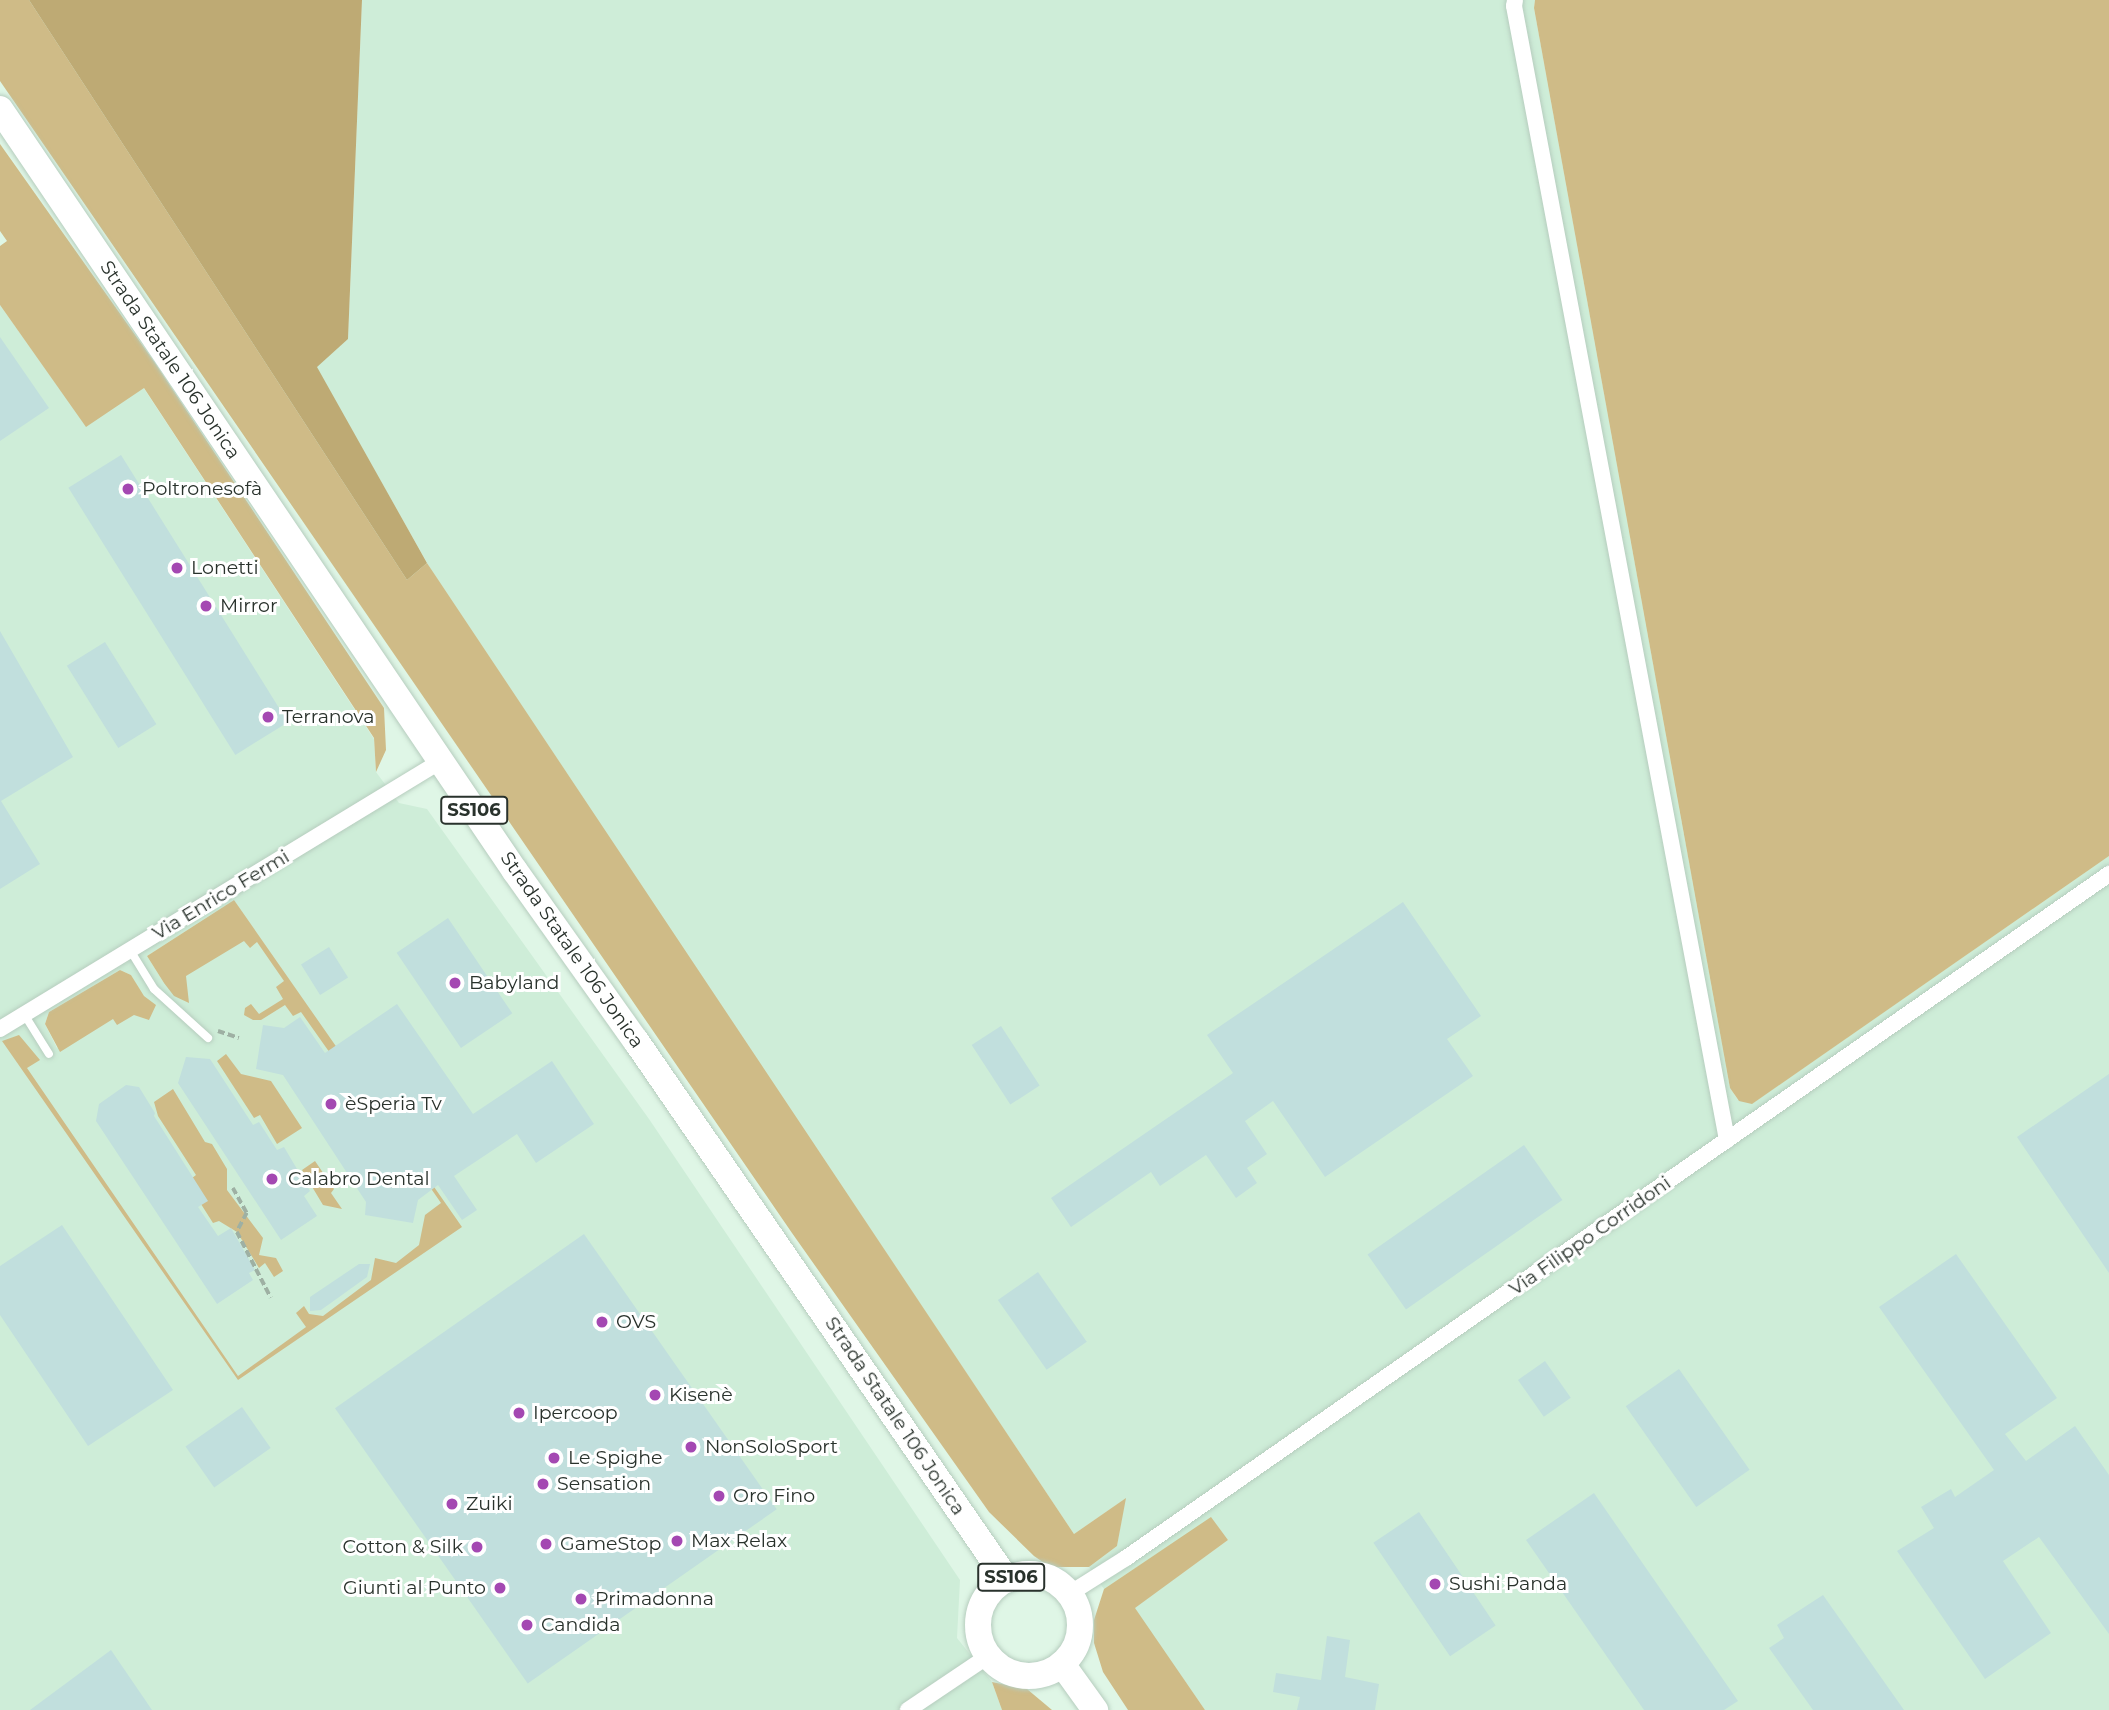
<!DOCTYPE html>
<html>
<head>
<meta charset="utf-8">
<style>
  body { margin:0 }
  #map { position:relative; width:2109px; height:1710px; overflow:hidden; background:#dff6e6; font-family:Montserrat,sans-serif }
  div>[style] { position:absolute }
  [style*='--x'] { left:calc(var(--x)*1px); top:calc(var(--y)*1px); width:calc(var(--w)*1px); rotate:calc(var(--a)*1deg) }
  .built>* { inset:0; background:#ceedd8 }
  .green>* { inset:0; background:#cfbb87 }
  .forest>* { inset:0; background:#beaa74 }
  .building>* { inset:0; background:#c1dfdd; transform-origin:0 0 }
  .path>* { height:3.5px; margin-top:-1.75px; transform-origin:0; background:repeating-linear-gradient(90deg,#9eb0a3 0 7px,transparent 0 10.5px) }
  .roads { filter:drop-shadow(0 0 2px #b6cdbe) drop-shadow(0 0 2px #b6cdbe) }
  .lane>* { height:8px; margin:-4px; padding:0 4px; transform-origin:4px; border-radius:4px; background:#fff }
  .street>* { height:16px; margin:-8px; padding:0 8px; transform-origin:8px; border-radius:8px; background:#fff }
  .primary>* { height:26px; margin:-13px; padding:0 13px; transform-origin:13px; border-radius:13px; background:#fff }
  .primary>.ring { margin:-13px; padding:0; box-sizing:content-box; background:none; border:26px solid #fff; border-radius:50% }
  .dots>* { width:19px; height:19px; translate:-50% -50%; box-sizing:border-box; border:4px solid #fff; border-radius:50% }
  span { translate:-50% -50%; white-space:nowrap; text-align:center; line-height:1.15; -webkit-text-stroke:6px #fff; paint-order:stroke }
  .shield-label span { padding:2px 5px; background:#fff; border:2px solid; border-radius:5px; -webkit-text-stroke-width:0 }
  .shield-label { font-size:18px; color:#29322c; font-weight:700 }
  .street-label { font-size:19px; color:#29322c }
  .poi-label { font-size:19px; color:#29322c }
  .left { translate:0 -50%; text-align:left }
  .right { translate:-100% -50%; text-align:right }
</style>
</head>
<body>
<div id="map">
  <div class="built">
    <div style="clip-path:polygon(362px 0,1535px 0,1534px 8px,1730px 1088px,1738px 1100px,1753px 1103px,2109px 856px,2109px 1710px,1205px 1710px,1134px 1608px,1228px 1540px,1211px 1518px,1104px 1589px,1089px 1567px,1117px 1546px,1125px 1499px,1074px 1534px,438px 582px,316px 367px,348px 339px)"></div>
    <div style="clip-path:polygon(evenodd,0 305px,86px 426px,143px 387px,374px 739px,376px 772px,399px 803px,427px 809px,649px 1119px,960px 1580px,957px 1638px,992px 1682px,1002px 1710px,0 1710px,0 305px,234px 900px,252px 929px,164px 983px,147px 956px,234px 900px,0 305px,120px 970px,131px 975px,143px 996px,57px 1048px,45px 1024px,49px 1012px,120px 970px)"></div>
  </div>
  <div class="green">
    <div style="clip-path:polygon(0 0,29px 0,407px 580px,427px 563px,1074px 1534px,1126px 1498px,1117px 1546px,1089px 1567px,1050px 1567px,1034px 1556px,989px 1512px,792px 1233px,0 81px)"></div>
    <div style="clip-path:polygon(1535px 0,2109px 0,2109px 856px,1752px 1104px,1739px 1101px,1730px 1088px,1534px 8px)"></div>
    <div style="clip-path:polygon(0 144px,155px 363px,384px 708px,386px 750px,376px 772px,374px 738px,144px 388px,86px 427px,0 305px,0 246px,7px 241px,0 231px)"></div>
    <div style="clip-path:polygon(234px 900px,462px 1227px,238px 1380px,2px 1041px,19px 1035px,40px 1060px,27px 1068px,238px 1376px,306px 1327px,296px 1313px,304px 1306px,309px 1314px,323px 1316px,371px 1280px,375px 1258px,396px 1263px,419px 1245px,425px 1215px,441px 1203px,389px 1128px,385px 1131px,301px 1012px,293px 1016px,285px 1005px,261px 1020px,253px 1020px,244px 1015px,245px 1008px,251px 1004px,259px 1014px,283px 999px,276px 987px,284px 981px,257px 942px,250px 948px,244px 941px,186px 976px,189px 1003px,174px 996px,164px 983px,147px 956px)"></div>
    <div style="clip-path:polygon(120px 970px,131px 975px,144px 996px,156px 1005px,149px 1020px,134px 1015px,117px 1025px,113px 1019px,60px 1052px,45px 1024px,49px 1012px)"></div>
    <div style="clip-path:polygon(226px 1054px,241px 1074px,271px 1081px,302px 1128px,277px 1144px,260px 1115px,254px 1118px,217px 1061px)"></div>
    <div style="clip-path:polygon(173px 1089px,205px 1142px,212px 1144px,227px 1169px,227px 1190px,263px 1238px,259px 1255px,276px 1258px,283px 1271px,274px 1277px,265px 1263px,259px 1268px,237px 1232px,219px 1221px,213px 1223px,187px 1182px,196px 1175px,158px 1116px,154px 1102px)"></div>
    <div style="clip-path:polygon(315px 1161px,334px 1189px,331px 1193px,342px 1209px,323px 1205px,302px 1170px)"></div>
    <div style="clip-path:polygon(1211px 1517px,1228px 1540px,1135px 1608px,1205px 1710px,1128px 1710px,1103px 1672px,1094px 1643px,1094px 1620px,1104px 1589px)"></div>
    <div style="clip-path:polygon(992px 1682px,1027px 1689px,1052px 1710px,1002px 1710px)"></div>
  </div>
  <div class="forest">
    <div style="clip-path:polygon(29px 0,362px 0,348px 339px,317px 367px,427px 563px,407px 580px)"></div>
  </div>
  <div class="building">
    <div style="clip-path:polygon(0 337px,49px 408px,0 441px)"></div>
    <div style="left:121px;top:455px;width:315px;height:62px;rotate:58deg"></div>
    <div style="clip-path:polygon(0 631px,73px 757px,1px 801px,40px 864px,0 889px)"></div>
    <div style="left:105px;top:642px;width:97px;height:45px;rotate:58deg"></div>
    <div style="clip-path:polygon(1403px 902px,1481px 1016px,1447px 1039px,1473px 1076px,1325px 1177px,1273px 1101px,1245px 1121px,1267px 1154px,1247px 1168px,1257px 1183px,1236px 1198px,1206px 1155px,1160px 1186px,1151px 1172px,1071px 1227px,1051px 1198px,1233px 1073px,1207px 1035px)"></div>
    <div style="left:448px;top:918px;width:115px;height:62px;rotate:56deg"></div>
    <div style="left:329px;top:947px;width:36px;height:33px;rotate:58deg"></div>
    <div style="clip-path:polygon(397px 1004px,473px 1114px,552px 1061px,594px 1124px,536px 1163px,517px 1134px,454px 1176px,477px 1210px,462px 1220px,438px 1185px,418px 1200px,413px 1223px,365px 1215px,366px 1202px,283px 1075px,256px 1069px,263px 1025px,284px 1028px,300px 1017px,325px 1053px)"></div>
    <div style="left:1001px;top:1026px;width:71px;height:35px;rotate:57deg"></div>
    <div style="clip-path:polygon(186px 1057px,210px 1059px,253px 1125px,259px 1122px,277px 1150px,284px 1147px,310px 1191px,304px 1196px,317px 1216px,281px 1240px,178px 1083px)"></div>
    <div style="clip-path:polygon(2109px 1074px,2109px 1273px,2017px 1137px)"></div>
    <div style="clip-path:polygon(126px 1085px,139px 1087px,155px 1113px,154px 1116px,208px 1201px,198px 1207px,218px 1236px,231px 1228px,255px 1270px,249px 1273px,253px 1280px,217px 1304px,96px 1121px,99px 1104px)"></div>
    <div style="left:1524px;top:1145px;width:67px;height:191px;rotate:55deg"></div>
    <div style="clip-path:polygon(62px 1225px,173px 1390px,88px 1446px,0 1315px,0 1266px)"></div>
    <div style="left:584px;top:1234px;width:336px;height:304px;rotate:55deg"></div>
    <div style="clip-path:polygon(1956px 1254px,2057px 1398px,2005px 1434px,2026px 1461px,2075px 1426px,2109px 1475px,2109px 1634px,2039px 1537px,2003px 1561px,2051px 1633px,1985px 1679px,1897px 1551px,1934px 1528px,1921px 1507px,1951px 1489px,1955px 1497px,1994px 1470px,1879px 1307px)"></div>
    <div style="clip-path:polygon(359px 1264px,370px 1264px,367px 1277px,321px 1310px,310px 1311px,310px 1297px)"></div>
    <div style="left:1038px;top:1272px;width:85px;height:49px;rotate:55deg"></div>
    <div style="left:1545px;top:1361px;width:45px;height:33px;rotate:55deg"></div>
    <div style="left:1679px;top:1369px;width:123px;height:65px;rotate:55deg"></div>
    <div style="left:242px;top:1407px;width:50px;height:69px;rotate:55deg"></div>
    <div style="clip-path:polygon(1594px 1493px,1738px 1701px,1724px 1710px,1644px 1710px,1526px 1540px)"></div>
    <div style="left:1419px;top:1512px;width:137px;height:55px;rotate:56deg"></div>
    <div style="clip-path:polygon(1823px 1595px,1904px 1710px,1813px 1710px,1769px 1648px,1784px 1638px,1777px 1625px)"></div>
    <div style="clip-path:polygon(1327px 1636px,1350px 1640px,1345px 1677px,1379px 1684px,1375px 1710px,1297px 1710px,1300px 1697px,1273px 1692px,1276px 1673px,1321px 1680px)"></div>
    <div style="clip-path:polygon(111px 1650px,152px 1710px,30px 1710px)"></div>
  </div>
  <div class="path">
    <div style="--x:218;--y:1031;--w:22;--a:18"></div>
    <div style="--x:233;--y:1188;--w:29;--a:61"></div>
    <div style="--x:247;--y:1213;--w:21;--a:118"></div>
    <div style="--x:237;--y:1232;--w:74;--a:62.7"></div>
  </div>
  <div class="roads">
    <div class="lane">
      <div style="--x:130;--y:950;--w:46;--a:58.4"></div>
      <div style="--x:154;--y:989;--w:73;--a:42.2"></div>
      <div style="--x:24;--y:1014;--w:47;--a:58"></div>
    </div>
    <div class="street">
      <div style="--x:1515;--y:0;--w:6;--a:99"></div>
      <div style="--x:1514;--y:6;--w:1154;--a:79.36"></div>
      <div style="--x:0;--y:1029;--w:516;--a:-31.29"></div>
      <div style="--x:1069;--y:1594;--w:67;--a:-32.3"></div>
      <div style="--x:1126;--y:1558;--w:1198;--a:-34.83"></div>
      <div style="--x:908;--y:1710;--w:97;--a:-34"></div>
    </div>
    <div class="primary">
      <div style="--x:0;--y:109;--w:920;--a:55.95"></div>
      <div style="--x:515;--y:871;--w:209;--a:54.6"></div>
      <div style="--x:636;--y:1041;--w:654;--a:55.46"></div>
      <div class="ring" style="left:978px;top:1574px;width:76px;height:76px"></div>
      <div style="--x:1062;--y:1664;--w:57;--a:54.3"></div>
    </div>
  </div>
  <div class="dots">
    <div style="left:128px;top:489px;background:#a448b2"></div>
    <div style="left:177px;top:568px;background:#a448b2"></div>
    <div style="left:206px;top:606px;background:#a448b2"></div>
    <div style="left:268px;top:717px;background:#a448b2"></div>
    <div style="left:455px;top:983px;background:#a448b2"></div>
    <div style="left:331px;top:1104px;background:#a448b2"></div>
    <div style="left:272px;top:1179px;background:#a448b2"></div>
    <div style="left:602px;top:1322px;background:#a448b2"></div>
    <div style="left:655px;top:1395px;background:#a448b2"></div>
    <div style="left:519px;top:1413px;background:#a448b2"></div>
    <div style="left:691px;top:1447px;background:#a448b2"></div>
    <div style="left:554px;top:1458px;background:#a448b2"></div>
    <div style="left:543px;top:1484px;background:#a448b2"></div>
    <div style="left:719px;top:1496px;background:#a448b2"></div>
    <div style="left:452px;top:1504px;background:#a448b2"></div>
    <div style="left:677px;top:1541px;background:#a448b2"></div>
    <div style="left:546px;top:1544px;background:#a448b2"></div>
    <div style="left:477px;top:1547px;background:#a448b2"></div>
    <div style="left:1435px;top:1584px;background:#a448b2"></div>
    <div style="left:500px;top:1588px;background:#a448b2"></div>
    <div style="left:581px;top:1599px;background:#a448b2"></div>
    <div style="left:527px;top:1625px;background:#a448b2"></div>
  </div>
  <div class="shield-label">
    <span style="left:474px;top:810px">SS106</span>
    <span style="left:1011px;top:1577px">SS106</span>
  </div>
  <div class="street-label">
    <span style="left:170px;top:360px;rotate:56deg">Strada Statale 106 Jonica</span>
    <span style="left:221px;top:895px;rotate:-31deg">Via Enrico Fermi</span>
    <span style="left:572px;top:950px;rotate:55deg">Strada Statale 106 Jonica</span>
    <span style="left:1590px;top:1236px;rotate:-35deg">Via Filippo Corridoni</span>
    <span style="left:895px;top:1416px;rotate:56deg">Strada Statale 106 Jonica</span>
  </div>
  <div class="poi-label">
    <span class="left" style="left:142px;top:489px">Poltronesofà</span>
    <span class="left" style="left:191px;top:568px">Lonetti</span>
    <span class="left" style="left:220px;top:606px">Mirror</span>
    <span class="left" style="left:282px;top:717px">Terranova</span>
    <span class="left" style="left:469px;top:983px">Babyland</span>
    <span class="left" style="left:345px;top:1104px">èSperia Tv</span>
    <span class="left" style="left:288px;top:1179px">Calabro Dental</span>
    <span class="left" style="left:616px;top:1322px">OVS</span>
    <span class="left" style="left:669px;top:1395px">Kisenè</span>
    <span class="left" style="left:533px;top:1413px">Ipercoop</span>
    <span class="left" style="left:705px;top:1447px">NonSoloSport</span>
    <span class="left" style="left:568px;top:1458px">Le Spighe</span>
    <span class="left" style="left:557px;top:1484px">Sensation</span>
    <span class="left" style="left:733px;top:1496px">Oro Fino</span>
    <span class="left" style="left:466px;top:1504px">Zuiki</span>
    <span class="left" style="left:691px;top:1541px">Max Relax</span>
    <span class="left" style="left:560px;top:1544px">GameStop</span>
    <span class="right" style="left:463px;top:1547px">Cotton &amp; Silk</span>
    <span class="left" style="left:1449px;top:1584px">Sushi Panda</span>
    <span class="right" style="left:486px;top:1588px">Giunti al Punto</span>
    <span class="left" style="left:595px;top:1599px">Primadonna</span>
    <span class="left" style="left:541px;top:1625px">Candida</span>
  </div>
</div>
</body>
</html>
